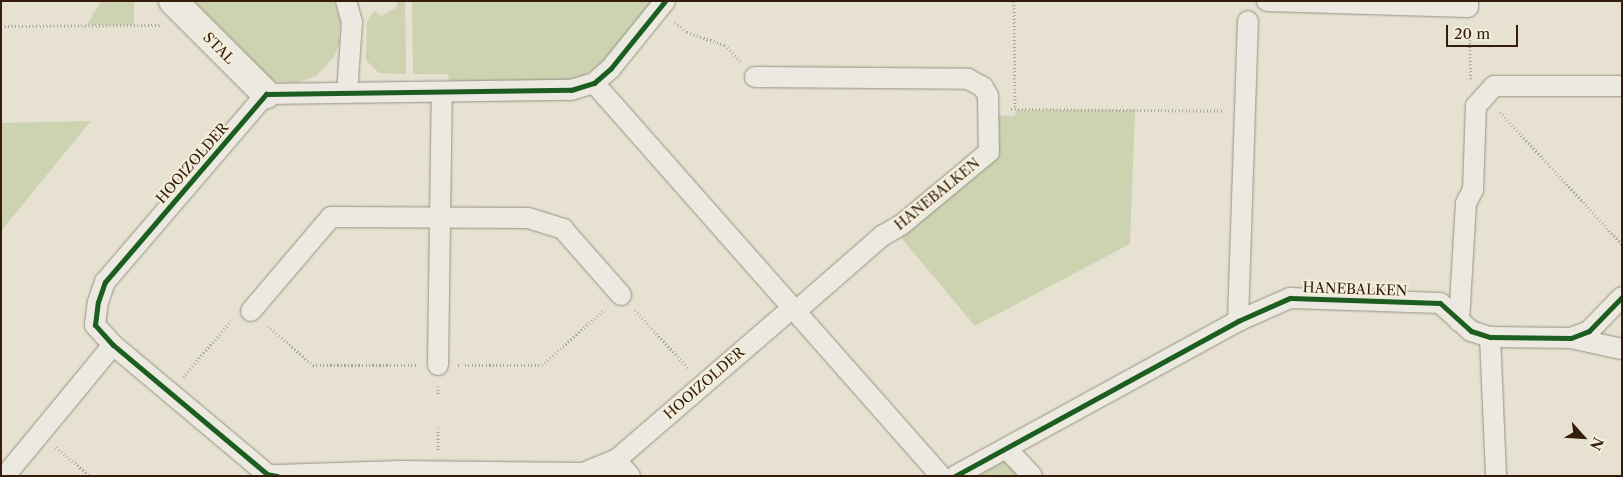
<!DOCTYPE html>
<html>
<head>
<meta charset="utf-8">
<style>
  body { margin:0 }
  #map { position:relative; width:1623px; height:477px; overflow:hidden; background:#e6e1d0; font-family:"Libre Caslon Text",serif }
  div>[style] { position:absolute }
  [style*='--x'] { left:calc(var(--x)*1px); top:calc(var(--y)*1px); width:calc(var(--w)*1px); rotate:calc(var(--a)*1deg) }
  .green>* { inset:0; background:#cdd2b0 }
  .path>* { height:3px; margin-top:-1.5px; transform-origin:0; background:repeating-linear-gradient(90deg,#a9a49b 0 1px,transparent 0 3.5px) }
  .roads { filter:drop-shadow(0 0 1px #979185) drop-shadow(0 0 1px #979185) }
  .street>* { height:20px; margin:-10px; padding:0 10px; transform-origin:10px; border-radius:10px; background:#ebe9e0 }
  .secondary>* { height:28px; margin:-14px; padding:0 14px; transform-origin:14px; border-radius:14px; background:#ebe9e0 }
  .cycleway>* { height:5px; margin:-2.5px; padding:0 2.5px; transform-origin:2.5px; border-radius:2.5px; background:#1b5e20 }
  span { translate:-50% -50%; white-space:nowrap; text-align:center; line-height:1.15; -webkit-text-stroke:4px #f4efdb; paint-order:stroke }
  .street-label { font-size:14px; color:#361c0b }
  .frame { position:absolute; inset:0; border:2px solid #361c0b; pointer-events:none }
  .north { position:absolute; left:1558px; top:412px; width:50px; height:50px; -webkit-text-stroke:4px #f4efdb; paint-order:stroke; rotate:116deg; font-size:14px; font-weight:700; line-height:20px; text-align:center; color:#361c0b }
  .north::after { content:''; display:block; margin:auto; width:18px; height:22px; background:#361c0b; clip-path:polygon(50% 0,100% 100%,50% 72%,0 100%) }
  .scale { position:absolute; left:1446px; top:25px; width:72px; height:22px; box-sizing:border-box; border:2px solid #361c0b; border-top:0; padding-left:6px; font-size:15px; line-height:18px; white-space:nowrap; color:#361c0b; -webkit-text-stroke:4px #f4efdb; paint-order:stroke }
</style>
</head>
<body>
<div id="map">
  <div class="green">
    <div style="clip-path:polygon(101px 1px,134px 1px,134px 25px,87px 25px)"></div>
    <div style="clip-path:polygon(194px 1px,333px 1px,340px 19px,339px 45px,334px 57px,316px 76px,296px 83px,272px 81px)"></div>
    <div style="clip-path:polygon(397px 1px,405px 1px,406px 74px,379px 73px,366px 60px,367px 22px,374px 11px,382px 16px,397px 7px)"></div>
    <div style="clip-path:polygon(412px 1px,653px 1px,602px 63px,582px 77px,562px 81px,449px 82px,448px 74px,413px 74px)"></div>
    <div style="clip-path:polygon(1016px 110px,1135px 110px,1130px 244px,975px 326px,894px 229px,989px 152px,990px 115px,1015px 116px)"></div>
    <div style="clip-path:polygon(91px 121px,1px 231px,1px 123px)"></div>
    <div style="clip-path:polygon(1007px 451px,1030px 476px,955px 476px)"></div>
  </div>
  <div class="path">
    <div style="--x:1014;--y:1;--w:108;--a:89.5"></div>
    <div style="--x:675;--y:22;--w:16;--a:40"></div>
    <div style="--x:687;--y:32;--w:40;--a:18.9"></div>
    <div style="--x:725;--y:45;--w:23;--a:47"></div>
    <div style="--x:1;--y:26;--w:160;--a:-0.4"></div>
    <div style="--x:1469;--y:29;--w:51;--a:87.8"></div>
    <div style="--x:1011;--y:109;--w:213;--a:0.5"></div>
    <div style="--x:1500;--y:112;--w:180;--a:47.3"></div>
    <div style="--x:635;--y:310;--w:79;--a:47.6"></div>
    <div style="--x:268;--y:326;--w:60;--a:40.9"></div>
    <div style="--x:313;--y:365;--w:104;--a:0"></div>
    <div style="--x:458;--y:365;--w:84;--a:0"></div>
    <div style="--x:542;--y:365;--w:84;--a:-41.6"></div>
    <div style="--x:183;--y:377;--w:74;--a:-49.4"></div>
    <div style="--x:438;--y:386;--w:9;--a:90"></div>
    <div style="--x:438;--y:428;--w:22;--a:90"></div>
    <div style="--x:56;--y:447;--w:45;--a:40.5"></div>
  </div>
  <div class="roads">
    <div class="street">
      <div style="--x:346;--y:1;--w:22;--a:74"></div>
      <div style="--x:352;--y:22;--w:71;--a:94"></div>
      <div style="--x:1267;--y:1;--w:201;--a:1.7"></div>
      <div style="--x:1468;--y:7;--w:6;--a:-90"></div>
      <div style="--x:755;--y:77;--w:213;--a:0.5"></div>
      <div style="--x:968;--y:79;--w:17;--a:28"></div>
      <div style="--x:983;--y:87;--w:10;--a:61"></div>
      <div style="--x:988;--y:96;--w:56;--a:89"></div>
      <div style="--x:989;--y:152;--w:114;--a:140.3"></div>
      <div style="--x:901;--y:225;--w:22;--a:150"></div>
      <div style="--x:882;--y:236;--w:114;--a:138.9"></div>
      <div style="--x:594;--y:83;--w:524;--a:48.56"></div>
      <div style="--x:251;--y:311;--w:123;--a:-49.6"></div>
      <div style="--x:331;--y:217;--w:197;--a:0.3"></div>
      <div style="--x:528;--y:218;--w:37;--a:17"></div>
      <div style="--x:563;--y:229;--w:88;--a:48.7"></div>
      <div style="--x:1238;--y:321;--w:300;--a:-88.1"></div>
      <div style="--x:1459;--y:321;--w:118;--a:-86.6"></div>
      <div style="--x:1466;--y:203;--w:15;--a:-62"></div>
      <div style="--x:1473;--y:190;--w:84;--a:-88"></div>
      <div style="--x:1476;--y:106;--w:27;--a:-48"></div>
      <div style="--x:1494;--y:86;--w:128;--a:0"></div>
      <div style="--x:1490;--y:337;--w:139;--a:87.5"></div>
      <div style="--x:1571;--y:338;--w:52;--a:12.2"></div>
      <div style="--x:438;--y:365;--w:272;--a:-89.2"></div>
      <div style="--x:1006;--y:448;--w:38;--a:47"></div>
      <div style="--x:616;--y:474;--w:14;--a:-90"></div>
      <div style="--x:616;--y:460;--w:234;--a:-40.8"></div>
      <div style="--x:277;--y:475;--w:123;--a:-1.9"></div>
      <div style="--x:400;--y:471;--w:183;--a:0.6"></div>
      <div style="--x:583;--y:473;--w:35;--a:-22"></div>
      <div style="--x:616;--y:460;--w:21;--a:49"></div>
      <div style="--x:5;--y:476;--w:170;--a:-50.5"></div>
      <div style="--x:277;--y:476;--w:10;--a:-169"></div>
      <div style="--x:267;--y:474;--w:201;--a:-140"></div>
      <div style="--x:113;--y:345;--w:27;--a:-132"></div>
      <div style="--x:95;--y:325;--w:23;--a:-83"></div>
      <div style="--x:98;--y:302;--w:21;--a:-71"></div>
      <div style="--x:105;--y:282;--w:248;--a:-49.4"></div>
      <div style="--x:266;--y:94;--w:305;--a:-0.8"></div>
      <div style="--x:571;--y:90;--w:24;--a:-17"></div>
      <div style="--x:594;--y:83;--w:23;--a:-41"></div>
      <div style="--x:611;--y:68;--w:86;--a:-51.1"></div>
      <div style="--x:955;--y:476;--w:323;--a:-28.7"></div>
      <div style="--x:1238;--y:321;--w:57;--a:-23.9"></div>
      <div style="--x:1290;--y:298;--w:150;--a:1.9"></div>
      <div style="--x:1440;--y:303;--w:42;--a:42.1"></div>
      <div style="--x:1471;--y:331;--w:20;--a:18"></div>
      <div style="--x:1490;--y:337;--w:81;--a:0.7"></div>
      <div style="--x:1571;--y:338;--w:19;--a:-21"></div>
      <div style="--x:1589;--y:331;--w:47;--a:-45.9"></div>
    </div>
    <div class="secondary">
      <div style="--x:173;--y:1;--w:132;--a:45"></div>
    </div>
  </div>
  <div class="cycleway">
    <div style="--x:277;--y:476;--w:10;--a:-169"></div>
    <div style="--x:267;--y:474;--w:201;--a:-140"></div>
    <div style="--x:113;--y:345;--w:27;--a:-132"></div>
    <div style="--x:95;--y:325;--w:23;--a:-83"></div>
    <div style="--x:98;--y:302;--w:21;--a:-71"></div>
    <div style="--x:105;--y:282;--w:248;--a:-49.4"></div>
    <div style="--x:266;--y:94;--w:305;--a:-0.8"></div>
    <div style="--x:571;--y:90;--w:24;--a:-17"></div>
    <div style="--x:594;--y:83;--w:23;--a:-41"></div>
    <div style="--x:611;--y:68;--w:86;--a:-51.1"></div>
    <div style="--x:955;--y:476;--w:323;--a:-28.7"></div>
    <div style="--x:1238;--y:321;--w:57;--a:-23.9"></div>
    <div style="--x:1290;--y:298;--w:150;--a:1.9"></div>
    <div style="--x:1440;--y:303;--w:42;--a:42.1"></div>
    <div style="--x:1471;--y:331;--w:20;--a:18"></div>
    <div style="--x:1490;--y:337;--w:81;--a:0.7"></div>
    <div style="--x:1571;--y:338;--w:19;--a:-21"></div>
    <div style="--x:1589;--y:331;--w:47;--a:-45.9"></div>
  </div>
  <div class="street-label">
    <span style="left:219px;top:48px;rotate:45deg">STAL</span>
    <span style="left:192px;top:163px;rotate:-49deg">HOOIZOLDER</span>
    <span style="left:937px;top:194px;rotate:-39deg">HANEBALKEN</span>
    <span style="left:1355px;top:289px;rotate:2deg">HANEBALKEN</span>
    <span style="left:704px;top:383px;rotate:-41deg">HOOIZOLDER</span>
  </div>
  <div class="frame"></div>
  <div class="north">N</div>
  <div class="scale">20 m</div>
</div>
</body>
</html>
